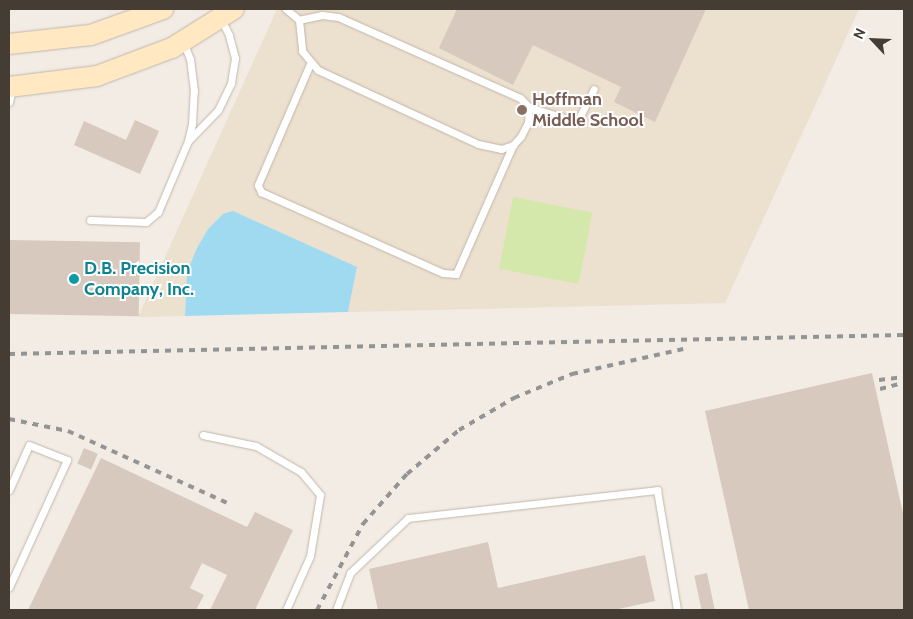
<!DOCTYPE html>
<html>
<head>
<meta charset="utf-8">
<style>
  body { margin:0 }
  #map { position:relative; width:913px; height:619px; overflow:hidden; background:#f3ece4; font-family:Cabin,sans-serif }
  div>[style] { position:absolute }
  [style*='--x'] { left:calc(var(--x)*1px); top:calc(var(--y)*1px); width:calc(var(--w)*1px); rotate:calc(var(--a)*1deg) }
  .education>* { inset:0; background:#ece0ce }
  .green>* { inset:0; background:#d5e8ac; transform-origin:0 0 }
  .water>* { inset:0; background:#9fdaf1 }
  .building>* { inset:0; background:#d7c9bd; transform-origin:0 0 }
  .roads { filter:drop-shadow(0 0 1px #c1b6aa) drop-shadow(0 0 1px #c1b6aa) }
  .lane>* { height:7px; margin:-3.5px; padding:0 3.5px; transform-origin:3.5px; border-radius:3.5px; background:#fff }
  .secondary>* { height:20px; margin:-10px; padding:0 10px; transform-origin:10px; border-radius:10px; background:#ffe8c2 }
  .rail>* { height:4px; margin-top:-2px; transform-origin:0; background:repeating-linear-gradient(90deg,#949494 0 6px,transparent 0 12px) }
  .dots>* { width:14px; height:14px; translate:-50% -50%; box-sizing:border-box; border:2px solid #fff; border-radius:50% }
  span { translate:-50% -50%; white-space:nowrap; text-align:center; line-height:1.15; -webkit-text-stroke:4px #fff; paint-order:stroke }
  .education-label { font-size:18px; color:#785e54; font-weight:700 }
  .left { translate:0 -50%; text-align:left }
  .culture-label { font-size:18px; color:#0d838f; font-weight:700 }
  .frame { position:absolute; inset:0; border:10px solid #453c34; pointer-events:none }
  .north { position:absolute; left:848px; top:15px; width:50px; height:50px; -webkit-text-stroke:4px #fff; paint-order:stroke; rotate:295deg; font-size:14px; font-weight:700; line-height:20px; text-align:center; color:#453c34 }
  .north::after { content:''; display:block; margin:auto; width:18px; height:22px; background:#453c34; clip-path:polygon(50% 0,100% 100%,50% 72%,0 100%) }
</style>
</head>
<body>
<div id="map">
  <div class="education">
    <div style="clip-path:polygon(277px 9px,859px 9px,725px 303px,348px 312px,357px 267px,223px 214px,208px 229px,187px 272px,185px 316px,138px 317px)"></div>
  </div>
  <div class="green">
    <div style="left:513px;top:197px;width:81px;height:73px;rotate:11deg"></div>
  </div>
  <div class="water">
    <div style="clip-path:polygon(233px 211px,357px 267px,348px 312px,185px 316px,187px 272px,197px 248px,208px 229px,223px 214px)"></div>
  </div>
  <div class="building">
    <div style="clip-path:polygon(457px 9px,706px 9px,655px 122px,614px 102px,621px 87px,533px 45px,513px 85px,439px 48px)"></div>
    <div style="clip-path:polygon(135px 120px,159px 131px,140px 174px,74px 145px,84px 121px,126px 140px)"></div>
    <div style="left:9px;top:240px;width:131px;height:74px;rotate:1deg"></div>
    <div style="clip-path:polygon(872px 373px,904px 518px,904px 610px,749px 610px,705px 411px)"></div>
    <div style="left:84px;top:448px;width:15px;height:17px;rotate:23deg"></div>
    <div style="clip-path:polygon(101px 458px,247px 527px,255px 512px,293px 530px,255px 610px,210px 610px,227px 575px,202px 563px,190px 588px,204px 595px,196px 610px,28px 610px)"></div>
    <div style="clip-path:polygon(488px 542px,498px 588px,645px 555px,655px 601px,614px 610px,378px 610px,369px 569px)"></div>
    <div style="left:707px;top:573px;width:38px;height:13px;rotate:78deg"></div>
  </div>
  <div class="roads">
    <div class="lane">
      <div style="--x:286;--y:9;--w:17;--a:40"></div>
      <div style="--x:299;--y:20;--w:31;--a:84"></div>
      <div style="--x:302;--y:51;--w:25;--a:50"></div>
      <div style="--x:318;--y:70;--w:176;--a:24.8"></div>
      <div style="--x:478;--y:144;--w:24;--a:12"></div>
      <div style="--x:501;--y:149;--w:13;--a:-18"></div>
      <div style="--x:513;--y:145;--w:12;--a:-48"></div>
      <div style="--x:521;--y:136;--w:16;--a:-63"></div>
      <div style="--x:528;--y:122;--w:15;--a:-86"></div>
      <div style="--x:529;--y:107;--w:13;--a:-135"></div>
      <div style="--x:520;--y:98;--w:199;--a:-156"></div>
      <div style="--x:338;--y:17;--w:16;--a:-173"></div>
      <div style="--x:322;--y:15;--w:24;--a:168"></div>
      <div style="--x:310;--y:64;--w:132;--a:113.3"></div>
      <div style="--x:258;--y:185;--w:8;--a:67"></div>
      <div style="--x:261;--y:192;--w:199;--a:24"></div>
      <div style="--x:443;--y:273;--w:13;--a:4"></div>
      <div style="--x:456;--y:274;--w:141;--a:-66.2"></div>
      <div style="--x:9;--y:102;--w:14;--a:-78"></div>
      <div style="--x:529;--y:107;--w:50;--a:17.4"></div>
      <div style="--x:577;--y:122;--w:37;--a:-63"></div>
      <div style="--x:188;--y:141;--w:43;--a:-45.9"></div>
      <div style="--x:218;--y:110;--w:30;--a:-64"></div>
      <div style="--x:231;--y:83;--w:25;--a:-81"></div>
      <div style="--x:235;--y:58;--w:24;--a:-105"></div>
      <div style="--x:229;--y:35;--w:18;--a:-117"></div>
      <div style="--x:90;--y:220;--w:56;--a:2"></div>
      <div style="--x:146;--y:222;--w:16;--a:-40"></div>
      <div style="--x:158;--y:212;--w:77;--a:-67.1"></div>
      <div style="--x:188;--y:141;--w:17;--a:-77"></div>
      <div style="--x:192;--y:124;--w:33;--a:-87"></div>
      <div style="--x:194;--y:91;--w:32;--a:-97"></div>
      <div style="--x:190;--y:59;--w:16;--a:-112"></div>
      <div style="--x:203;--y:435;--w:54;--a:11.7"></div>
      <div style="--x:256;--y:446;--w:52;--a:30"></div>
      <div style="--x:301;--y:472;--w:30;--a:50"></div>
      <div style="--x:320;--y:495;--w:62;--a:99.3"></div>
      <div style="--x:310;--y:556;--w:59;--a:114"></div>
      <div style="--x:9;--y:490;--w:49;--a:-66"></div>
      <div style="--x:29;--y:445;--w:41;--a:21.5"></div>
      <div style="--x:67;--y:460;--w:140;--a:114.5"></div>
      <div style="--x:336;--y:610;--w:40;--a:-69"></div>
      <div style="--x:350;--y:573;--w:80;--a:-43.5"></div>
      <div style="--x:408;--y:518;--w:251;--a:-6.4"></div>
      <div style="--x:657;--y:490;--w:122;--a:80.5"></div>
    </div>
    <div class="secondary">
      <div style="--x:9;--y:44;--w:82;--a:-6.3"></div>
      <div style="--x:91;--y:35;--w:77;--a:-19.9"></div>
      <div style="--x:9;--y:87;--w:89;--a:-7.1"></div>
      <div style="--x:97;--y:76;--w:80;--a:-20.5"></div>
      <div style="--x:172;--y:48;--w:73;--a:-32.2"></div>
    </div>
  </div>
  <div class="rail">
    <div style="--x:9;--y:354;--w:895;--a:-1.22"></div>
    <div style="--x:879;--y:380;--w:25;--a:-7"></div>
    <div style="--x:880;--y:389;--w:20;--a:-15"></div>
    <div style="--x:9;--y:419;--w:60;--a:11.5"></div>
    <div style="--x:68;--y:431;--w:180;--a:24.3"></div>
    <div style="--x:317;--y:610;--w:98;--a:-61.9"></div>
    <div style="--x:363;--y:524;--w:67;--a:-48.7"></div>
    <div style="--x:407;--y:474;--w:68;--a:-40.2"></div>
    <div style="--x:459;--y:430;--w:64;--a:-30.2"></div>
    <div style="--x:514;--y:398;--w:63;--a:-22.5"></div>
    <div style="--x:572;--y:374;--w:114;--a:-12.7"></div>
  </div>
  <div class="dots">
    <div style="left:522px;top:110px;background:#8d6e63"></div>
    <div style="left:74px;top:279px;background:#0f9aa8"></div>
  </div>
  <div class="education-label">
    <span class="left" style="left:532px;top:110px">Hoffman<br>Middle School</span>
  </div>
  <div class="culture-label">
    <span class="left" style="left:84px;top:279px">D.B. Precision<br>Company, Inc.</span>
  </div>
  <div class="frame"></div>
  <div class="north">N</div>
</div>
</body>
</html>
